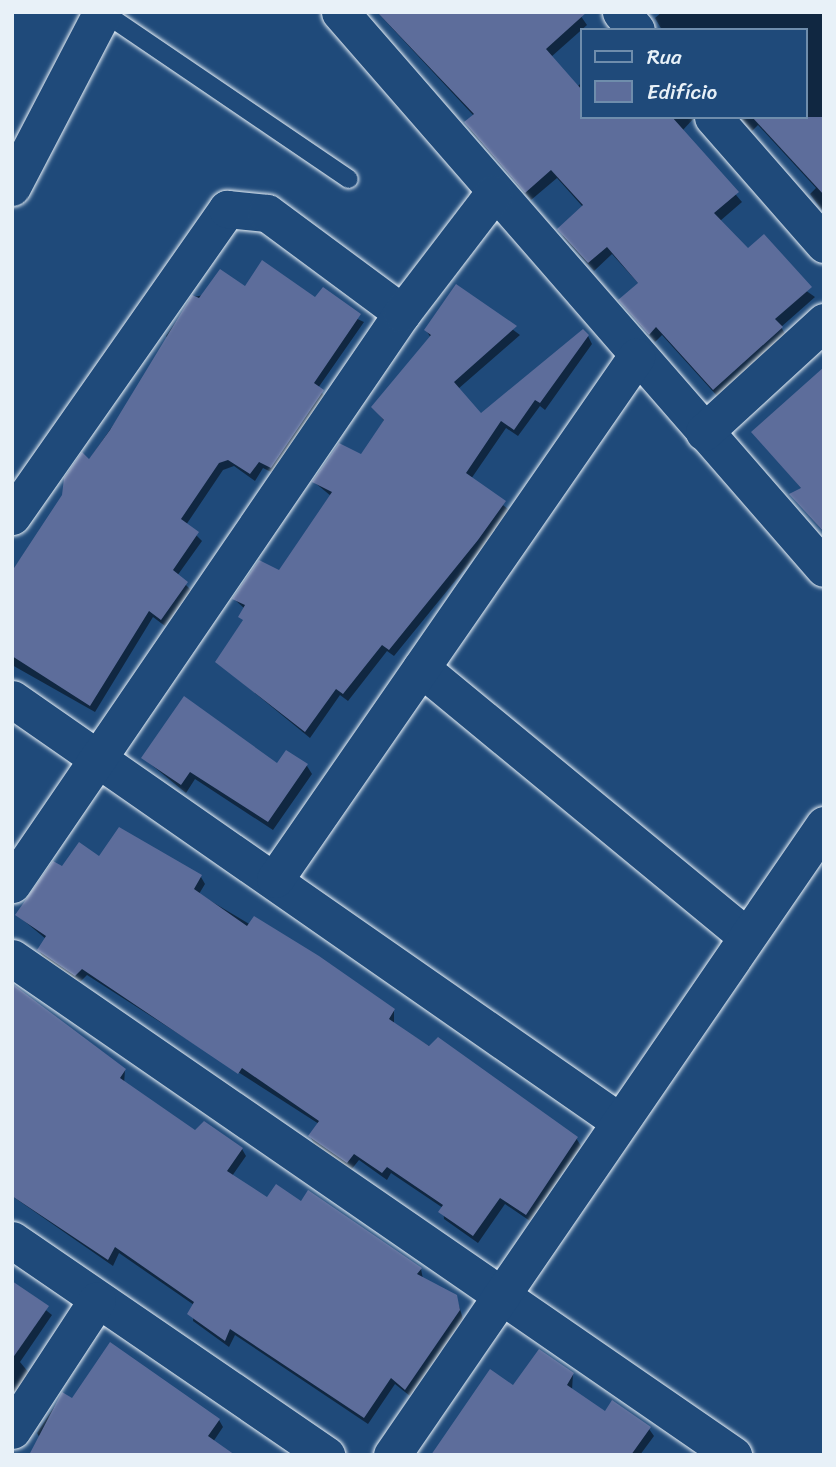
<!DOCTYPE html>
<html>
<head>
<meta charset="utf-8">
<style>
  body { margin:0 }
  #map { position:relative; width:836px; height:1467px; overflow:hidden; background:#1f4a7a; font-family:Sriracha,sans-serif }
  div>[style] { position:absolute }
  [style*='--x'] { left:calc(var(--x)*1px); top:calc(var(--y)*1px); width:calc(var(--w)*1px); rotate:calc(var(--a)*1deg) }
  .shadow>* { inset:0; background:#0007 }
  .building>* { inset:0; background:#5d6d9b }
  .roads { filter:drop-shadow(0 0 2px #e8f1f8) drop-shadow(0 0 2px #e8f1f8) }
  .service>* { height:18px; margin:-9px; padding:0 9px; transform-origin:9px; border-radius:9px; background:#1f4a7a }
  .minor>* { height:37px; margin:-18.5px; padding:0 18.5px; transform-origin:18.5px; border-radius:18.5px; background:#1f4a7a }
  .tertiary>* { height:38px; margin:-19px; padding:0 19px; transform-origin:19px; border-radius:19px; background:#1f4a7a }
  span { translate:-50% -50%; white-space:nowrap; text-align:center; line-height:1.15; -webkit-text-stroke:6px #1f4a7a; paint-order:stroke }
  .frame { position:absolute; inset:0; border:14px solid #e8f1f8; pointer-events:none }
  .legend { position:absolute; left:580px; top:28px; width:228px; height:91px; box-sizing:border-box; background:#1f4a7a; border:2px solid #6f8dac; margin:0; padding:9px 12px; list-style:none; font-size:21px; color:#e8f1f8 }
  .legend li { display:flex; align-items:center; gap:14px; height:35px }
  .legend b { width:35px; border:2px solid #6f8dac }
</style>
</head>
<body>
<div id="map">
  <div class="shadow">
    <div style="clip-path:polygon(377px 12px,578px 12px,587px 25px,551px 57px,577px 87px,582px 82px,582px 117px,695px 117px,682px 131px,742px 202px,720px 221px,748px 250px,815px 297px,781px 327px,787px 337px,718px 397px,662px 335px,655px 342px,626px 309px,621px 300px,639px 284px,612px 254px,594px 271px,564px 238px,559px 229px,583px 207px,557px 178px,531px 200px,471px 131px,466px 123px,474px 116px)"></div>
    <div style="clip-path:polygon(662px 12px,824px 12px,824px 213px,810px 194px,816px 188px,758px 125px,752px 131px,740px 117px,806px 117px,806px 30px,662px 30px,655px 18px)"></div>
    <div style="clip-path:polygon(456px 287px,520px 335px,458px 389px,481px 416px,588px 336px,592px 344px,545px 410px,540px 406px,518px 436px,506px 428px,471px 479px,509px 510px,482px 548px,394px 656px,387px 651px,348px 701px,340px 695px,310px 738px,217px 662px,243px 622px,245px 609px,234px 599px,279px 573px,331px 496px,314px 482px,361px 457px,385px 422px,373px 407px,431px 338px,426px 330px)"></div>
    <div style="clip-path:polygon(245px 288px,316px 300px,364px 322px,318px 388px,327px 399px,275px 474px,263px 468px,255px 481px,234px 466px,223px 470px,186px 525px,202px 541px,177px 576px,191px 590px,165px 626px,153px 617px,95px 712px,12px 665px,12px 571px,170px 343px,166px 336px,193px 297px)"></div>
    <div style="clip-path:polygon(824px 369px,824px 532px,796px 501px,802px 489px,753px 432px)"></div>
    <div style="clip-path:polygon(143px 758px,307px 766px,312px 774px,273px 830px,195px 779px,186px 793px)"></div>
    <div style="clip-path:polygon(100px 858px,201px 877px,205px 884px,199px 894px,394px 1010px,394px 1024px,576px 1138px,581px 1146px,530px 1221px,505px 1204px,478px 1243px,444px 1219px,443px 1208px,391px 1173px,387px 1180px,359px 1160px,351px 1170px,314px 1144px,310px 1136px,319px 1124px,87px 975px,80px 982px,43px 957px,39px 950px,46px 939px,17px 915px,63px 868px)"></div>
    <div style="clip-path:polygon(12px 990px,125px 1070px,124px 1084px,195px 1132px,242px 1149px,246px 1156px,232px 1176px,267px 1200px,301px 1203px,421px 1269px,423px 1279px,456px 1296px,463px 1319px,410px 1396px,395px 1384px,368px 1424px,235px 1335px,229px 1347px,193px 1321px,194px 1305px,119px 1253px,113px 1266px,12px 1196px)"></div>
    <div style="clip-path:polygon(12px 1283px,52px 1315px,20px 1362px,29px 1373px,19px 1394px,12px 1390px)"></div>
    <div style="clip-path:polygon(111px 1345px,219px 1420px,223px 1427px,213px 1442px,41px 1440px,37px 1433px,62px 1395px,73px 1400px)"></div>
    <div style="clip-path:polygon(573px 1374px,572px 1390px,606px 1414px,649px 1429px,654px 1436px,640px 1455px,433px 1455px,514px 1387px)"></div>
  </div>
  <div class="building">
    <div style="clip-path:polygon(377px 12px,587px 12px,546px 49px,582px 90px,582px 117px,672px 117px,739px 192px,714px 213px,748px 248px,764px 234px,812px 287px,775px 319px,783px 327px,713px 390px,656px 327px,649px 335px,618px 300px,638px 283px,607px 247px,588px 263px,557px 229px,583px 205px,551px 170px,525px 193px,464px 122px,474px 114px)"></div>
    <div style="clip-path:polygon(752px 117px,824px 117px,824px 195px)"></div>
    <div style="clip-path:polygon(262px 260px,315px 297px,323px 287px,361px 314px,314px 383px,324px 390px,271px 468px,259px 462px,250px 474px,228px 460px,219px 463px,181px 519px,199px 532px,173px 570px,188px 582px,161px 620px,149px 611px,90px 706px,12px 656px,12px 571px,62px 495px,64px 478px,82px 452px,89px 459px,110px 430px,192px 295px,199px 298px,220px 269px,245px 286px)"></div>
    <div style="clip-path:polygon(456px 284px,517px 326px,454px 382px,481px 413px,583px 329px,589px 335px,540px 403px,535px 400px,514px 430px,501px 421px,466px 473px,506px 501px,478px 540px,389px 650px,382px 645px,343px 694px,336px 689px,305px 732px,215px 662px,243px 620px,238px 617px,245px 605px,232px 599px,259px 560px,279px 570px,332px 492px,312px 482px,339px 443px,361px 454px,384px 420px,371px 407px,431px 335px,424px 330px)"></div>
    <div style="clip-path:polygon(824px 367px,824px 532px,789px 494px,801px 488px,751px 432px)"></div>
    <div style="clip-path:polygon(184px 696px,277px 763px,286px 750px,308px 764px,268px 822px,190px 772px,181px 785px,141px 758px)"></div>
    <div style="clip-path:polygon(119px 827px,202px 875px,194px 889px,247px 926px,254px 916px,319px 956px,395px 1009px,389px 1019px,429px 1046px,438px 1037px,578px 1137px,526px 1215px,500px 1198px,473px 1236px,438px 1212px,443px 1205px,387px 1167px,382px 1173px,354px 1154px,347px 1163px,308px 1136px,319px 1121px,242px 1068px,238px 1074px,82px 969px,75px 976px,37px 950px,46px 936px,15px 915px,53px 861px,62px 866px,79px 842px,99px 856px)"></div>
    <div style="clip-path:polygon(14px 985px,126px 1069px,120px 1078px,195px 1130px,204px 1121px,243px 1148px,227px 1171px,267px 1197px,276px 1184px,301px 1201px,308px 1190px,422px 1268px,417px 1274px,457px 1295px,460px 1310px,405px 1390px,391px 1378px,364px 1418px,230px 1329px,225px 1341px,187px 1314px,194px 1302px,115px 1247px,108px 1260px,12px 1196px)"></div>
    <div style="clip-path:polygon(12px 1281px,49px 1306px,12px 1359px)"></div>
    <div style="clip-path:polygon(110px 1342px,220px 1419px,208px 1436px,235px 1455px,29px 1455px,62px 1392px,72px 1398px)"></div>
    <div style="clip-path:polygon(539px 1349px,574px 1373px,567px 1385px,605px 1411px,612px 1400px,651px 1427px,631px 1455px,431px 1455px,490px 1369px,513px 1385px)"></div>
  </div>
  <div class="roads">
    <div class="service">
      <div style="--x:103;--y:12;--w:297;--a:34.2"></div>
    </div>
    <div class="minor">
      <div style="--x:340;--y:12;--w:737;--a:48.96"></div>
      <div style="--x:621;--y:12;--w:23;--a:50"></div>
      <div style="--x:713;--y:117;--w:169;--a:48.8"></div>
      <div style="--x:704;--y:432;--w:163;--a:-42.5"></div>
      <div style="--x:12;--y:516;--w:375;--a:-55"></div>
      <div style="--x:227;--y:209;--w:40;--a:5.7"></div>
      <div style="--x:267;--y:213;--w:168;--a:36.5"></div>
      <div style="--x:421;--y:668;--w:420;--a:39.5"></div>
      <div style="--x:12;--y:699;--w:737;--a:34.83"></div>
      <div style="--x:275;--y:879;--w:635;--a:-55.33"></div>
      <div style="--x:12;--y:884;--w:691;--a:-55.67"></div>
      <div style="--x:402;--y:313;--w:150;--a:-52.6"></div>
      <div style="--x:12;--y:958;--w:876;--a:34.58"></div>
      <div style="--x:12;--y:1240;--w:381;--a:34.4"></div>
      <div style="--x:12;--y:1430;--w:155;--a:-56.8"></div>
      <div style="--x:392;--y:1455;--w:764;--a:-55.56"></div>
    </div>
    <div class="tertiary">
      <div style="--x:12;--y:187;--w:197;--a:-62.5"></div>
    </div>
  </div>
  <div class="frame"></div>
  <ul class="legend">
  <li><b style="height:9px;background:#1f4a7a"></b>Rua</li>
  <li><b style="height:19px;background:#5d6d9b"></b>Edifício</li>
  </ul>
</div>
</body>
</html>
